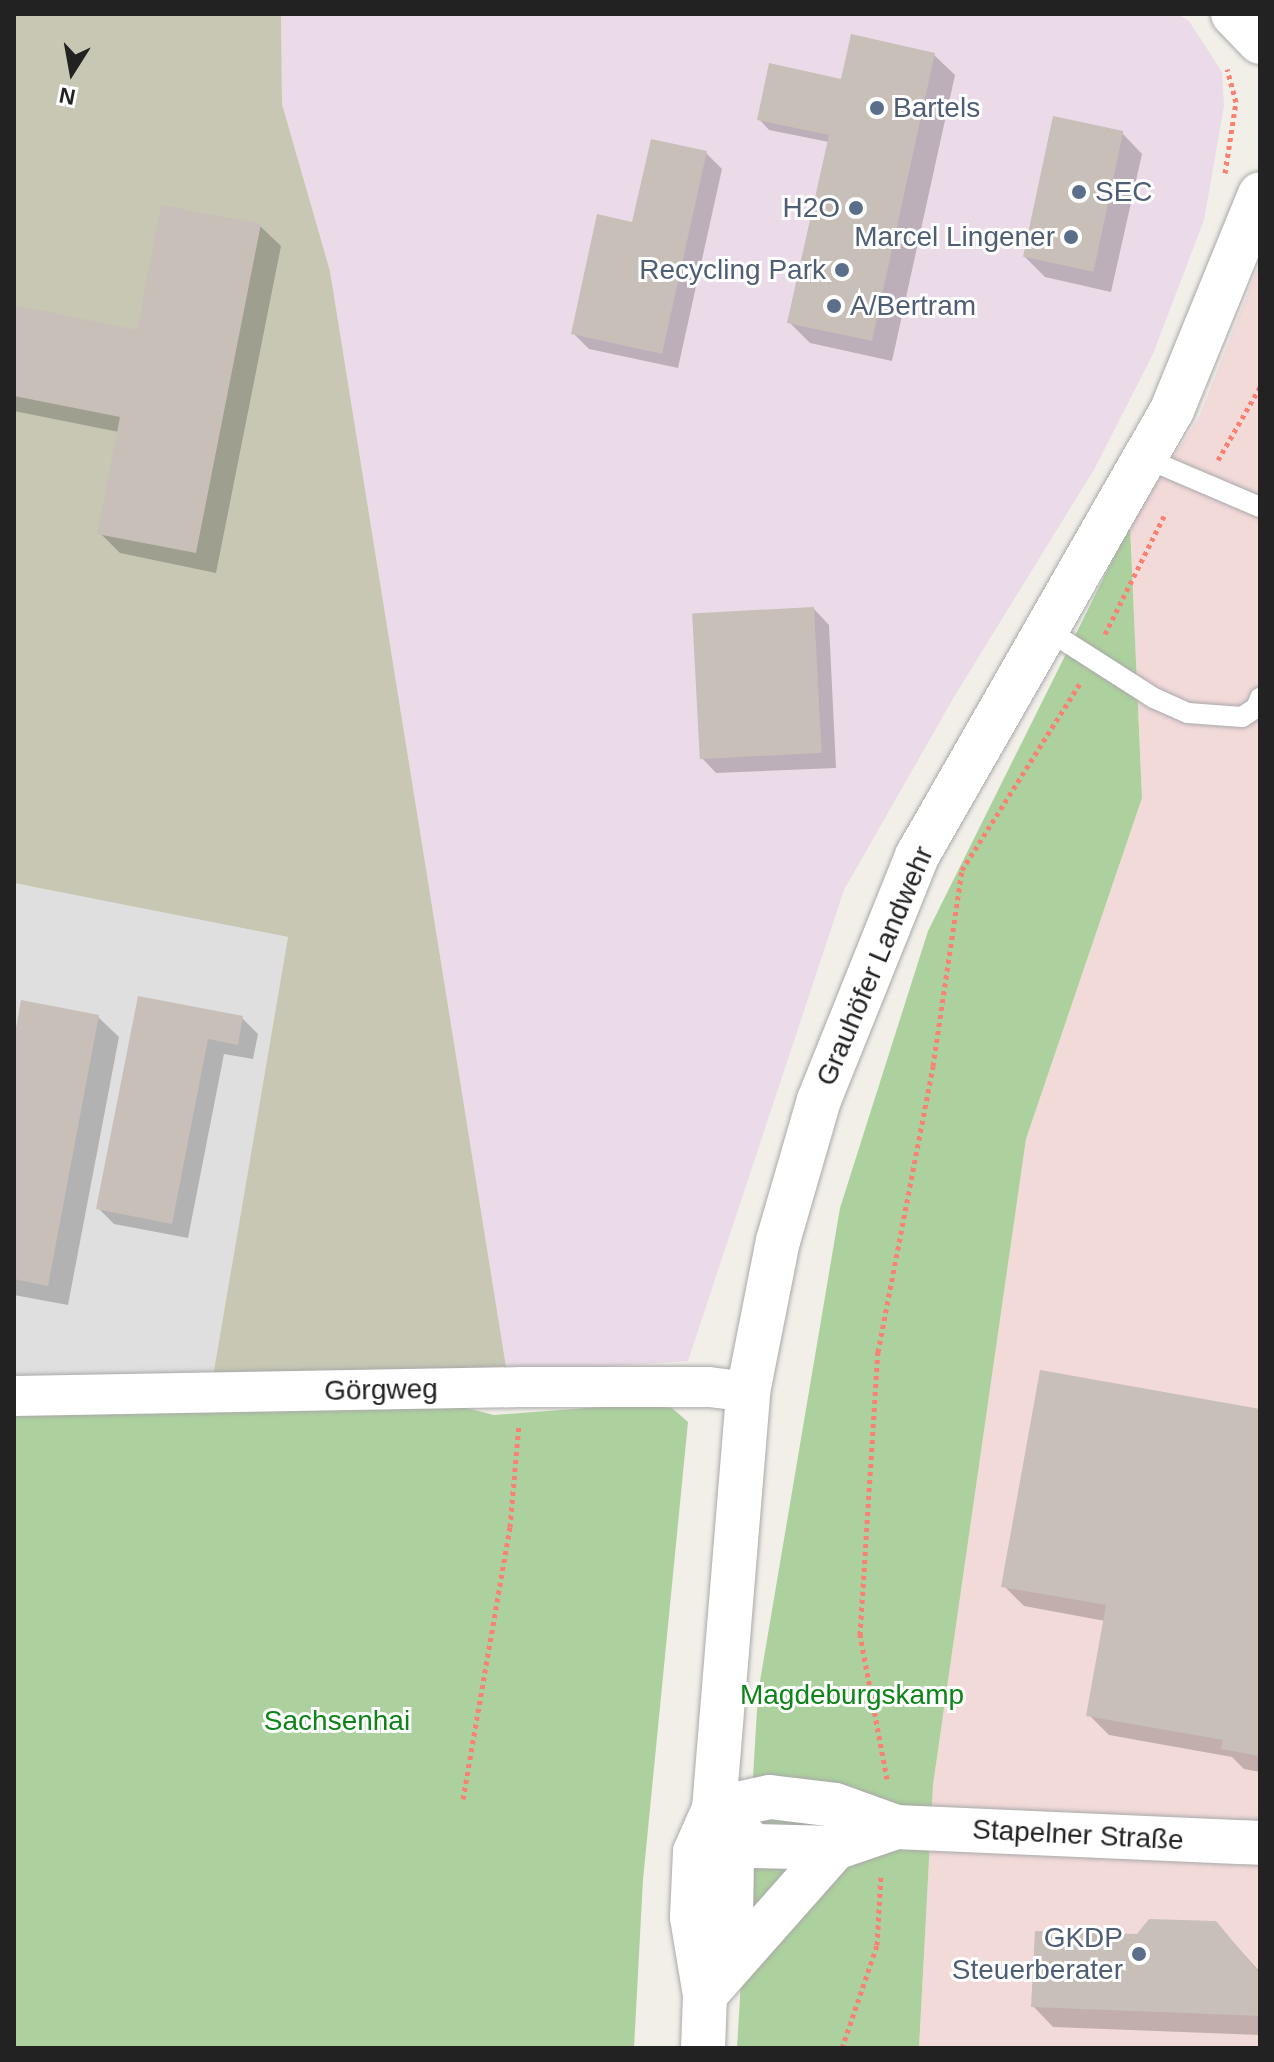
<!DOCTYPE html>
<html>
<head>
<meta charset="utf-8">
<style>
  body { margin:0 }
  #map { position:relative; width:1274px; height:2062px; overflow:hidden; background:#f2efe9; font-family:Helvetica,sans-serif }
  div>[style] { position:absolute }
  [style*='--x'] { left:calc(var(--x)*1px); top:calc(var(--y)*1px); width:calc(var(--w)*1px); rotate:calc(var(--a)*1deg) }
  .residential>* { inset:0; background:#e0dfdf }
  .commercial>* { inset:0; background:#f2dad9 }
  .industrial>* { inset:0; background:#ebdbe8 }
  .construction>* { inset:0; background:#c7c7b4 }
  .forest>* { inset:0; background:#add19e }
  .shadow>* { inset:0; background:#0003 }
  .building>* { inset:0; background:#c7bfb8; transform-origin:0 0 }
  .path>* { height:5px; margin-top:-2.5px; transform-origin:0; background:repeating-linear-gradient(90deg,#fa8072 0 4px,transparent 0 8px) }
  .roads { filter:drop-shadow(0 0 2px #a9a9a9) drop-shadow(0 0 2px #a9a9a9) }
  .service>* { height:20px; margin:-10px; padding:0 10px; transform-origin:10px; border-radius:10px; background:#fff }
  .minor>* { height:40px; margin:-20px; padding:0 20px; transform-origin:20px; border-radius:20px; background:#fff }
  .tertiary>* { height:44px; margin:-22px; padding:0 22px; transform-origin:22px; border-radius:22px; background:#fff }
  .dots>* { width:22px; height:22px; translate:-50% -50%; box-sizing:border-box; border:4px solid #fff; border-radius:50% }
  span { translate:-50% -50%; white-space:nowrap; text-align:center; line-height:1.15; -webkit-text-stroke:6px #fff; paint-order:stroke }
  .service-label { font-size:28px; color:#4e5e75 }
  .left { translate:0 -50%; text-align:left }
  .right { translate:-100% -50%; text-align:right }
  .street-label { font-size:28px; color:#222 }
  .park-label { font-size:28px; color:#0c8416 }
  .frame { position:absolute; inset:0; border:16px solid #222; pointer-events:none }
  .north { position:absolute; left:32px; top:32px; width:80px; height:80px; -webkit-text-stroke:6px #fff; paint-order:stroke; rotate:191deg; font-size:22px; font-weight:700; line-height:32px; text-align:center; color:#222 }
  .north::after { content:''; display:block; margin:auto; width:28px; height:36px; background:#222; clip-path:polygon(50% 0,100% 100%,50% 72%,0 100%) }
</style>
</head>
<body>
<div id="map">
  <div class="residential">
    <div style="clip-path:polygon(14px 883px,288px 937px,212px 1382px,14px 1382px)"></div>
  </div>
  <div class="commercial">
    <div style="clip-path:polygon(1260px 262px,1260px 2048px,919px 2048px,933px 1785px,1026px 1139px,1142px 798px,1130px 525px,1199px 417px)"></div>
  </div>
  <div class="industrial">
    <div style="clip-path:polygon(281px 14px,1177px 14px,1189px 21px,1222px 72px,1224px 106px,1204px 220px,1153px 354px,1095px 468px,954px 697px,844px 890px,688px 1361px,507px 1373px,330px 271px,282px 104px)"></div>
  </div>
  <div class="construction">
    <div style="clip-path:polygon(14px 14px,281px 14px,282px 104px,330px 271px,507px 1373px,212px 1382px,288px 937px,14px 883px)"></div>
  </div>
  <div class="forest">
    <div style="clip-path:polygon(1130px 525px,1142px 798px,1026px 1139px,933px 1785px,919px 2048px,737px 2048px,758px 1693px,840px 1208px,928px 931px)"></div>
    <div style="clip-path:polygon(14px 1402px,454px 1405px,494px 1415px,639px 1404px,672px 1408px,688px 1422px,643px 1880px,634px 2048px,14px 2048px)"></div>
  </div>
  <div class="shadow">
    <div style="clip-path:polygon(934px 55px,955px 75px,892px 361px,810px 343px,789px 322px,829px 142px,769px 130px,759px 119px,842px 81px)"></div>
    <div style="clip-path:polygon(1122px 133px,1142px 154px,1111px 292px,1045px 277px,1025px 257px)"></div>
    <div style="clip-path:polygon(706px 153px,722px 169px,678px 368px,589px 349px,573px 333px,634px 225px)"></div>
    <div style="clip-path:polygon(260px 226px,281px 246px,216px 573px,120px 553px,100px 533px,119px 432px,14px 411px,14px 307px,138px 332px)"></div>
    <div style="clip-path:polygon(814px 609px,829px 625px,836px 768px,716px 773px,701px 757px)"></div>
    <div style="clip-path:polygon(139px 998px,242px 1018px,258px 1034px,253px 1059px,224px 1054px,188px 1238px,114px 1224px,98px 1208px)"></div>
    <div style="clip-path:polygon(98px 1017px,119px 1037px,68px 1305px,14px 1295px,14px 1050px)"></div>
    <div style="clip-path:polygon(1042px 1372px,1260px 1411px,1260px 1772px,1244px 1769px,1232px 1757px,1109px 1735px,1089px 1715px,1105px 1621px,1024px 1606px,1004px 1586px)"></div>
    <div style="clip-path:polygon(1216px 1923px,1260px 1972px,1260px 2035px,1053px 2027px,1033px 2006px,1138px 1936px)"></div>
  </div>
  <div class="building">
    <div style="clip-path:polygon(851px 34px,935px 53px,872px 341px,787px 323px,829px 135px,757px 120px,769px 63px,841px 79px)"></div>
    <div style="left:1053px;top:116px;width:72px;height:144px;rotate:12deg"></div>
    <div style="clip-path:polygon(651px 139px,707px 151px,662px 354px,571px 334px,597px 214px,632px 222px)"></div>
    <div style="clip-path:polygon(161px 205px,261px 224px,196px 553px,97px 534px,120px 417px,14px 396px,14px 305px,137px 330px)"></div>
    <div style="left:814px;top:607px;width:146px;height:122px;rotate:87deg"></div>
    <div style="clip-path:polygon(138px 996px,243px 1016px,238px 1045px,208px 1039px,172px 1224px,96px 1209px)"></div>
    <div style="clip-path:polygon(21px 1000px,99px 1015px,48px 1286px,14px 1279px,14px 1039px)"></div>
    <div style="clip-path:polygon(1040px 1370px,1260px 1409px,1259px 1756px,1221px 1749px,1223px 1740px,1086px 1716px,1106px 1605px,1001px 1587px)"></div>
    <div style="clip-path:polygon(1149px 1919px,1216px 1921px,1260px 1974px,1260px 2016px,1031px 2007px,1035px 1931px,1137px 1934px)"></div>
  </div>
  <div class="path">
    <div style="--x:1225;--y:173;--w:72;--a:-81.2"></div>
    <div style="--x:1236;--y:102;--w:34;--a:-105"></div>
    <div style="--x:1218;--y:460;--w:84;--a:-60.1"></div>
    <div style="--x:1105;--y:634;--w:136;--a:-63.4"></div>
    <div style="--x:887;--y:1779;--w:147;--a:-100.6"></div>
    <div style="--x:860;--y:1635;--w:284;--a:-86.4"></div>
    <div style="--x:878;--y:1352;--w:291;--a:-79.1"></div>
    <div style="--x:933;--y:1066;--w:198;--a:-81.6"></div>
    <div style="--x:962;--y:870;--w:222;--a:-57.7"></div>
    <div style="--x:463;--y:1799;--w:276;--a:-80.2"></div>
    <div style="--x:510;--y:1527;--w:103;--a:-85"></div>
    <div style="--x:842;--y:2048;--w:109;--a:-71.2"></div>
    <div style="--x:877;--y:1945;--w:71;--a:-86.8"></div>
  </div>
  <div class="roads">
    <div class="service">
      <div style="--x:1145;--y:458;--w:125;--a:23.1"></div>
      <div style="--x:1046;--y:629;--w:128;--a:32.6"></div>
      <div style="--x:1154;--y:698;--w:37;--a:24"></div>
      <div style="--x:1188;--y:713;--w:54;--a:4.2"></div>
      <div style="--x:1242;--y:717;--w:17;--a:-33"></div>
      <div style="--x:1256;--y:708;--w:11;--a:-68"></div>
    </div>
    <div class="minor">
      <div style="--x:14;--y:1396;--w:508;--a:-1.01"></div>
      <div style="--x:522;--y:1387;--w:187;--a:0"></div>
      <div style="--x:709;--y:1387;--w:39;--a:7"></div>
    </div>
    <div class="tertiary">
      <div style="--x:1233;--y:14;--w:39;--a:46"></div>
      <div style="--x:714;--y:1809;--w:57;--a:-12.1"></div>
      <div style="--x:770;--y:1797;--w:65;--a:7"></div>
      <div style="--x:835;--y:1805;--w:65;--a:19.8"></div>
      <div style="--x:896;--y:1827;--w:364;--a:2.5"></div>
      <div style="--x:714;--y:1809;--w:54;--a:42.8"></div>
      <div style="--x:754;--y:1846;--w:81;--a:1.4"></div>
      <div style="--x:835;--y:1848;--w:65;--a:-19"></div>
      <div style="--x:712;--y:1976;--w:58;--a:-70.9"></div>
      <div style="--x:731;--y:1921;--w:65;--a:-89.1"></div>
      <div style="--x:732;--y:1856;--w:48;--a:-110.7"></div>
      <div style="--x:705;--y:1995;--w:196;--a:-48.5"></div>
      <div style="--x:703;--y:2048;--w:53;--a:-87.8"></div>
      <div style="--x:705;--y:1995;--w:79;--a:-99.5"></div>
      <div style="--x:692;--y:1917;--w:65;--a:-87.4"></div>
      <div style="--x:695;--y:1852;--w:47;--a:-66.2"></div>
      <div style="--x:714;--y:1809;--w:418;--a:-85.3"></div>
      <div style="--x:748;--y:1392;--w:154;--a:-78.8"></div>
      <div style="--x:778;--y:1241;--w:147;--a:-73.8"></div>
      <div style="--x:819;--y:1100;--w:263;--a:-68.1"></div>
      <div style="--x:917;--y:856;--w:514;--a:-60.24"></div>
      <div style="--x:1172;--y:410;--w:233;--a:-67.8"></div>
    </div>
  </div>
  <div class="dots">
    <div style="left:877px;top:108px;background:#5c6f8a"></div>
    <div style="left:1079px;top:192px;background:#5c6f8a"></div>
    <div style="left:856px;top:208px;background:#5c6f8a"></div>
    <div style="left:1071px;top:237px;background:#5c6f8a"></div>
    <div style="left:842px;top:270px;background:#5c6f8a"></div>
    <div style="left:834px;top:306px;background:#5c6f8a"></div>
    <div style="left:1139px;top:1954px;background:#5c6f8a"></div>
  </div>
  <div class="service-label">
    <span class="left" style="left:893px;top:108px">Bartels</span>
    <span class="left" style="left:1095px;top:192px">SEC</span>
    <span class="right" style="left:840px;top:208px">H2O</span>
    <span class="right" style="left:1055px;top:237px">Marcel Lingener</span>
    <span class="right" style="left:826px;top:270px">Recycling Park</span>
    <span class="left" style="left:850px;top:306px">A/Bertram</span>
    <span class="right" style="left:1123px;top:1954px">GKDP<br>Steuerberater</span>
  </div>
  <div class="street-label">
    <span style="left:875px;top:966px;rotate:-67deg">Grauhöfer Landwehr</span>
    <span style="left:381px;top:1390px;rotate:-1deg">Görgweg</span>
    <span style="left:1078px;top:1835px;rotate:3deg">Stapelner Straße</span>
  </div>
  <div class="park-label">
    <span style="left:852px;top:1695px">Magdeburgskamp</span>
    <span style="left:337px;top:1721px">Sachsenhai</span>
  </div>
  <div class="frame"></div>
  <div class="north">N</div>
</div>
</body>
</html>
